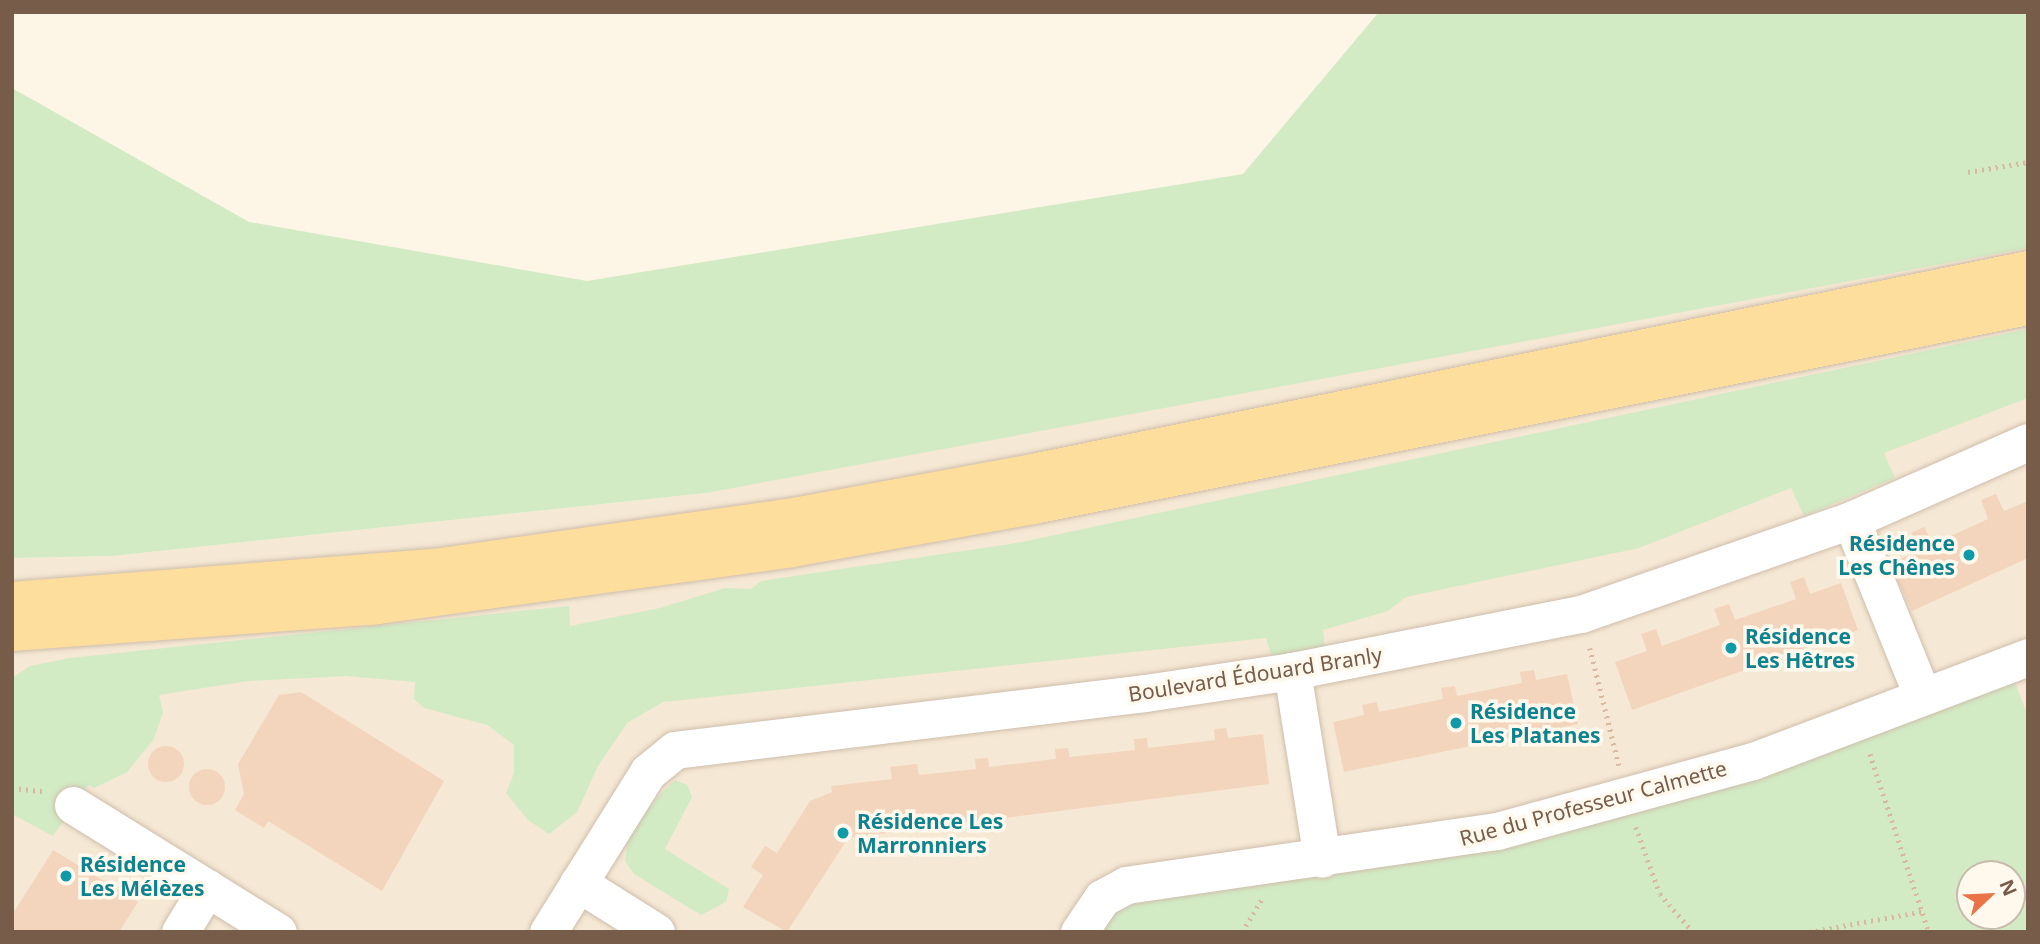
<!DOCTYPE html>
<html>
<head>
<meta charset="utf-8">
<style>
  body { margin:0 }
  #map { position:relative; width:2040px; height:944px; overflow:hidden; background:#fdf5e6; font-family:"Noto Sans",sans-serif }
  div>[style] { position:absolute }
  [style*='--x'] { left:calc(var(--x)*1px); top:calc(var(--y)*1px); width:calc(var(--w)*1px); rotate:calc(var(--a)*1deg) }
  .residential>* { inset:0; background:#f5e8d4 }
  .green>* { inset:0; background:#d2ebc4 }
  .building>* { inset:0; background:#f3d5bd }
  .round { border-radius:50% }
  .path>* { height:4.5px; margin-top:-2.25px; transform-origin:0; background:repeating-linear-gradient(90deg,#d9b8a0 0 2px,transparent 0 7px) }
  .roads { filter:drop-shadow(0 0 2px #cfbdac) drop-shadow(0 0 2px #cfbdac) }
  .minor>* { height:37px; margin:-18.5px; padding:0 18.5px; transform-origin:18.5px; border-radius:18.5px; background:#fff }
  .primary>* { height:38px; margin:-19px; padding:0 19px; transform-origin:19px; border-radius:19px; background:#fdde9d }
  .dots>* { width:19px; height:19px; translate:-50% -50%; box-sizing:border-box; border:4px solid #fff9ed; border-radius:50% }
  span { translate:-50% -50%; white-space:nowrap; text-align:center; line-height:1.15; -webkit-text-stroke:7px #fff9ed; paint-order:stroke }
  .culture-label { font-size:21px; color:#0d838f; font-weight:700 }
  .right { translate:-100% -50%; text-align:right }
  .left { translate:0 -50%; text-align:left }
  .street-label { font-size:21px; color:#785c4a }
  .frame { position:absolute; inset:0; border:14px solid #785c4a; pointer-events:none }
  .north { position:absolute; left:1956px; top:860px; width:70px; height:70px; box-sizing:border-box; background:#fff9ed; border:2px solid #c9baac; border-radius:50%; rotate:67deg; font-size:19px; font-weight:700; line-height:28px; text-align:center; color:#785c4a }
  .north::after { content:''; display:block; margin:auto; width:24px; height:32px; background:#ea7448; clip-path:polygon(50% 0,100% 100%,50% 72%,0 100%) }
</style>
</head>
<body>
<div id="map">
  <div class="residential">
    <div style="clip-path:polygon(evenodd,2028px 150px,2028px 932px,12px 932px,12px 558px,112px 556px,706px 493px,2028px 150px,1970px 874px,2012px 874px,2012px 916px,1970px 916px,1970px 874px)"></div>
  </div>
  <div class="green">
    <div style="clip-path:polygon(1379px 12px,2028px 12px,2028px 248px,706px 493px,112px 556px,12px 558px,12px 88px,249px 222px,587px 281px,1243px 174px)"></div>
    <div style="clip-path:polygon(2028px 329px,2028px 398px,1884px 453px,1895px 478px,1804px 516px,1791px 488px,1639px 548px,1406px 597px,1388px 611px,1323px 630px,1325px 651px,1273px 661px,1266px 638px,663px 702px,627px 723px,598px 766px,577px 812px,549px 834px,528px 820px,506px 793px,514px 773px,514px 745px,487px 725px,424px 708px,414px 699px,415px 682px,346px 676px,248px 681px,159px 695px,163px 712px,154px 739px,127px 772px,94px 788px,89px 785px,53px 836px,12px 814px,12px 678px,30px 666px,70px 658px,569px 606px,570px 626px,660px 608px,725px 588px,751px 589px,761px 581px,1017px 543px)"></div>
    <div style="clip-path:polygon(evenodd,2014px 680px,2028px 717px,2028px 932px,1098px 932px,1107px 918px,1128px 905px,1294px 877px,2014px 680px,1970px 874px,2012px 874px,2012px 916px,1970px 916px,1970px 874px)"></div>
    <div style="clip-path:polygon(675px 780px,687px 785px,692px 797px,665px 849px,729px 889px,726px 902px,701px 915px,634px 874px,625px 861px,629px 833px,641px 814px)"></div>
  </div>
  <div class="building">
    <div style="clip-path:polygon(1996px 494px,2004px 511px,2028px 501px,2028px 558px,1912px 611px,1890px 564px,1918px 551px,1911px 533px,1924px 527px,1933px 544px,1988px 519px,1981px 500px)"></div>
    <div style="clip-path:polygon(1804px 577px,1810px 594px,1841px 583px,1858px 630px,1632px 710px,1615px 662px,1647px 651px,1641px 634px,1656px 629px,1662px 646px,1720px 625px,1714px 609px,1729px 604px,1735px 620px,1796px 599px,1790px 582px)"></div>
    <div style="clip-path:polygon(1534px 670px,1536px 680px,1567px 674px,1578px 724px,1344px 772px,1333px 722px,1364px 715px,1362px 705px,1377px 702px,1379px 712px,1443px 699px,1441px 688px,1455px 686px,1457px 696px,1522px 683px,1520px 672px)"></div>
    <div style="clip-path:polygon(301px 692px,444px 781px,382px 891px,268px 821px,264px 828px,235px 810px,244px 794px,238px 764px,279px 695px)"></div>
    <div style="clip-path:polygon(1226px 728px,1228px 738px,1263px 734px,1269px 784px,848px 838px,787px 932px,743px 907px,763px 875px,751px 867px,765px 846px,777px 853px,810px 801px,832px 792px,831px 786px,892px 779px,890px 767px,917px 764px,919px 775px,976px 769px,975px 759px,988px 758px,989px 767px,1056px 759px,1055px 749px,1068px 748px,1070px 757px,1135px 750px,1134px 739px,1147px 738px,1148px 748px,1215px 740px,1214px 729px)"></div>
    <div class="round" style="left:148px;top:746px;width:36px;height:36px"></div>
    <div class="round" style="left:189px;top:769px;width:36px;height:36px"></div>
    <div style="clip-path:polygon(53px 850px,138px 902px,119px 932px,12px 932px,12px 915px)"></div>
  </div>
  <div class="path">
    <div style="--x:1968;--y:172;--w:61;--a:-9.5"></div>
    <div style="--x:1590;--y:648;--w:121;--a:76.1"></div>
    <div style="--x:1870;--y:754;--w:188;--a:71.7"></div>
    <div style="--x:12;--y:788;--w:31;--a:6"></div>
    <div style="--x:1636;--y:827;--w:71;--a:70.3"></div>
    <div style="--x:1660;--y:894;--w:50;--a:49"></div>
    <div style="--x:1242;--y:932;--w:39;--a:-59"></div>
    <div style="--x:1809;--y:932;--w:118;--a:-10.3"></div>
  </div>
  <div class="roads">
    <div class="minor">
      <div style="--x:1851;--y:520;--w:189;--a:67.9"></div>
      <div style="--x:1292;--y:671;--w:190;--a:80.9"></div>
      <div style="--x:73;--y:805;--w:241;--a:31.8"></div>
      <div style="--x:578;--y:883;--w:92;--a:32.1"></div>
      <div style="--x:180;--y:932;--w:52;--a:-58.5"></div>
      <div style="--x:548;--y:932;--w:189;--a:-58"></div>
      <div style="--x:648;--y:772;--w:35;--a:-39"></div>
      <div style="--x:675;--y:750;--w:473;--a:-6.9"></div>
      <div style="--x:1145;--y:693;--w:149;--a:-8.5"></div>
      <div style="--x:1292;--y:671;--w:295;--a:-11.2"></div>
      <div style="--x:1581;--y:614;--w:286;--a:-19.2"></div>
      <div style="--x:1851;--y:520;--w:193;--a:-23.8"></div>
      <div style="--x:1079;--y:932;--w:41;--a:-55.9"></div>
      <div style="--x:1102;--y:898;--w:27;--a:-28"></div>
      <div style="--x:1126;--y:885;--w:375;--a:-8.3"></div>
      <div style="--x:1497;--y:831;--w:265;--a:-15.3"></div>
      <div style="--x:1753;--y:761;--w:294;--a:-20.7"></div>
    </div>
    <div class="primary">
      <div style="--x:12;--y:601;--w:424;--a:-4.5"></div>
      <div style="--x:435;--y:568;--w:368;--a:-8.1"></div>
      <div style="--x:799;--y:516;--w:243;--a:-10.4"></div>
      <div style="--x:1038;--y:472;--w:1010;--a:-11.53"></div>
      <div style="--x:12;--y:632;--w:366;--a:-4.2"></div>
      <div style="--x:377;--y:605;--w:419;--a:-7.8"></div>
      <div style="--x:792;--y:548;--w:246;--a:-10.1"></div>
      <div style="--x:1034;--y:505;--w:1014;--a:-11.32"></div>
    </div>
  </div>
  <div class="dots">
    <div style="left:1969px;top:555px;background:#0f9aa8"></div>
    <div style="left:1731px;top:648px;background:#0f9aa8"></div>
    <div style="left:1456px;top:723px;background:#0f9aa8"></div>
    <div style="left:843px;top:833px;background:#0f9aa8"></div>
    <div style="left:66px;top:876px;background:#0f9aa8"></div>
  </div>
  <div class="culture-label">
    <span class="right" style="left:1955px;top:555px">Résidence<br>Les Chênes</span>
    <span class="left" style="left:1745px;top:648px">Résidence<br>Les Hêtres</span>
    <span class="left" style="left:1470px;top:723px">Résidence<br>Les Platanes</span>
    <span class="left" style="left:857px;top:833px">Résidence Les<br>Marronniers</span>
    <span class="left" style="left:80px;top:876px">Résidence<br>Les Mélèzes</span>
  </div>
  <div class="street-label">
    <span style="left:1255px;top:674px;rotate:-9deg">Boulevard Édouard Branly</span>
    <span style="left:1593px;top:803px;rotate:-15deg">Rue du Professeur Calmette</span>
  </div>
  <div class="frame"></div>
  <div class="north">N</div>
</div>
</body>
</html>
